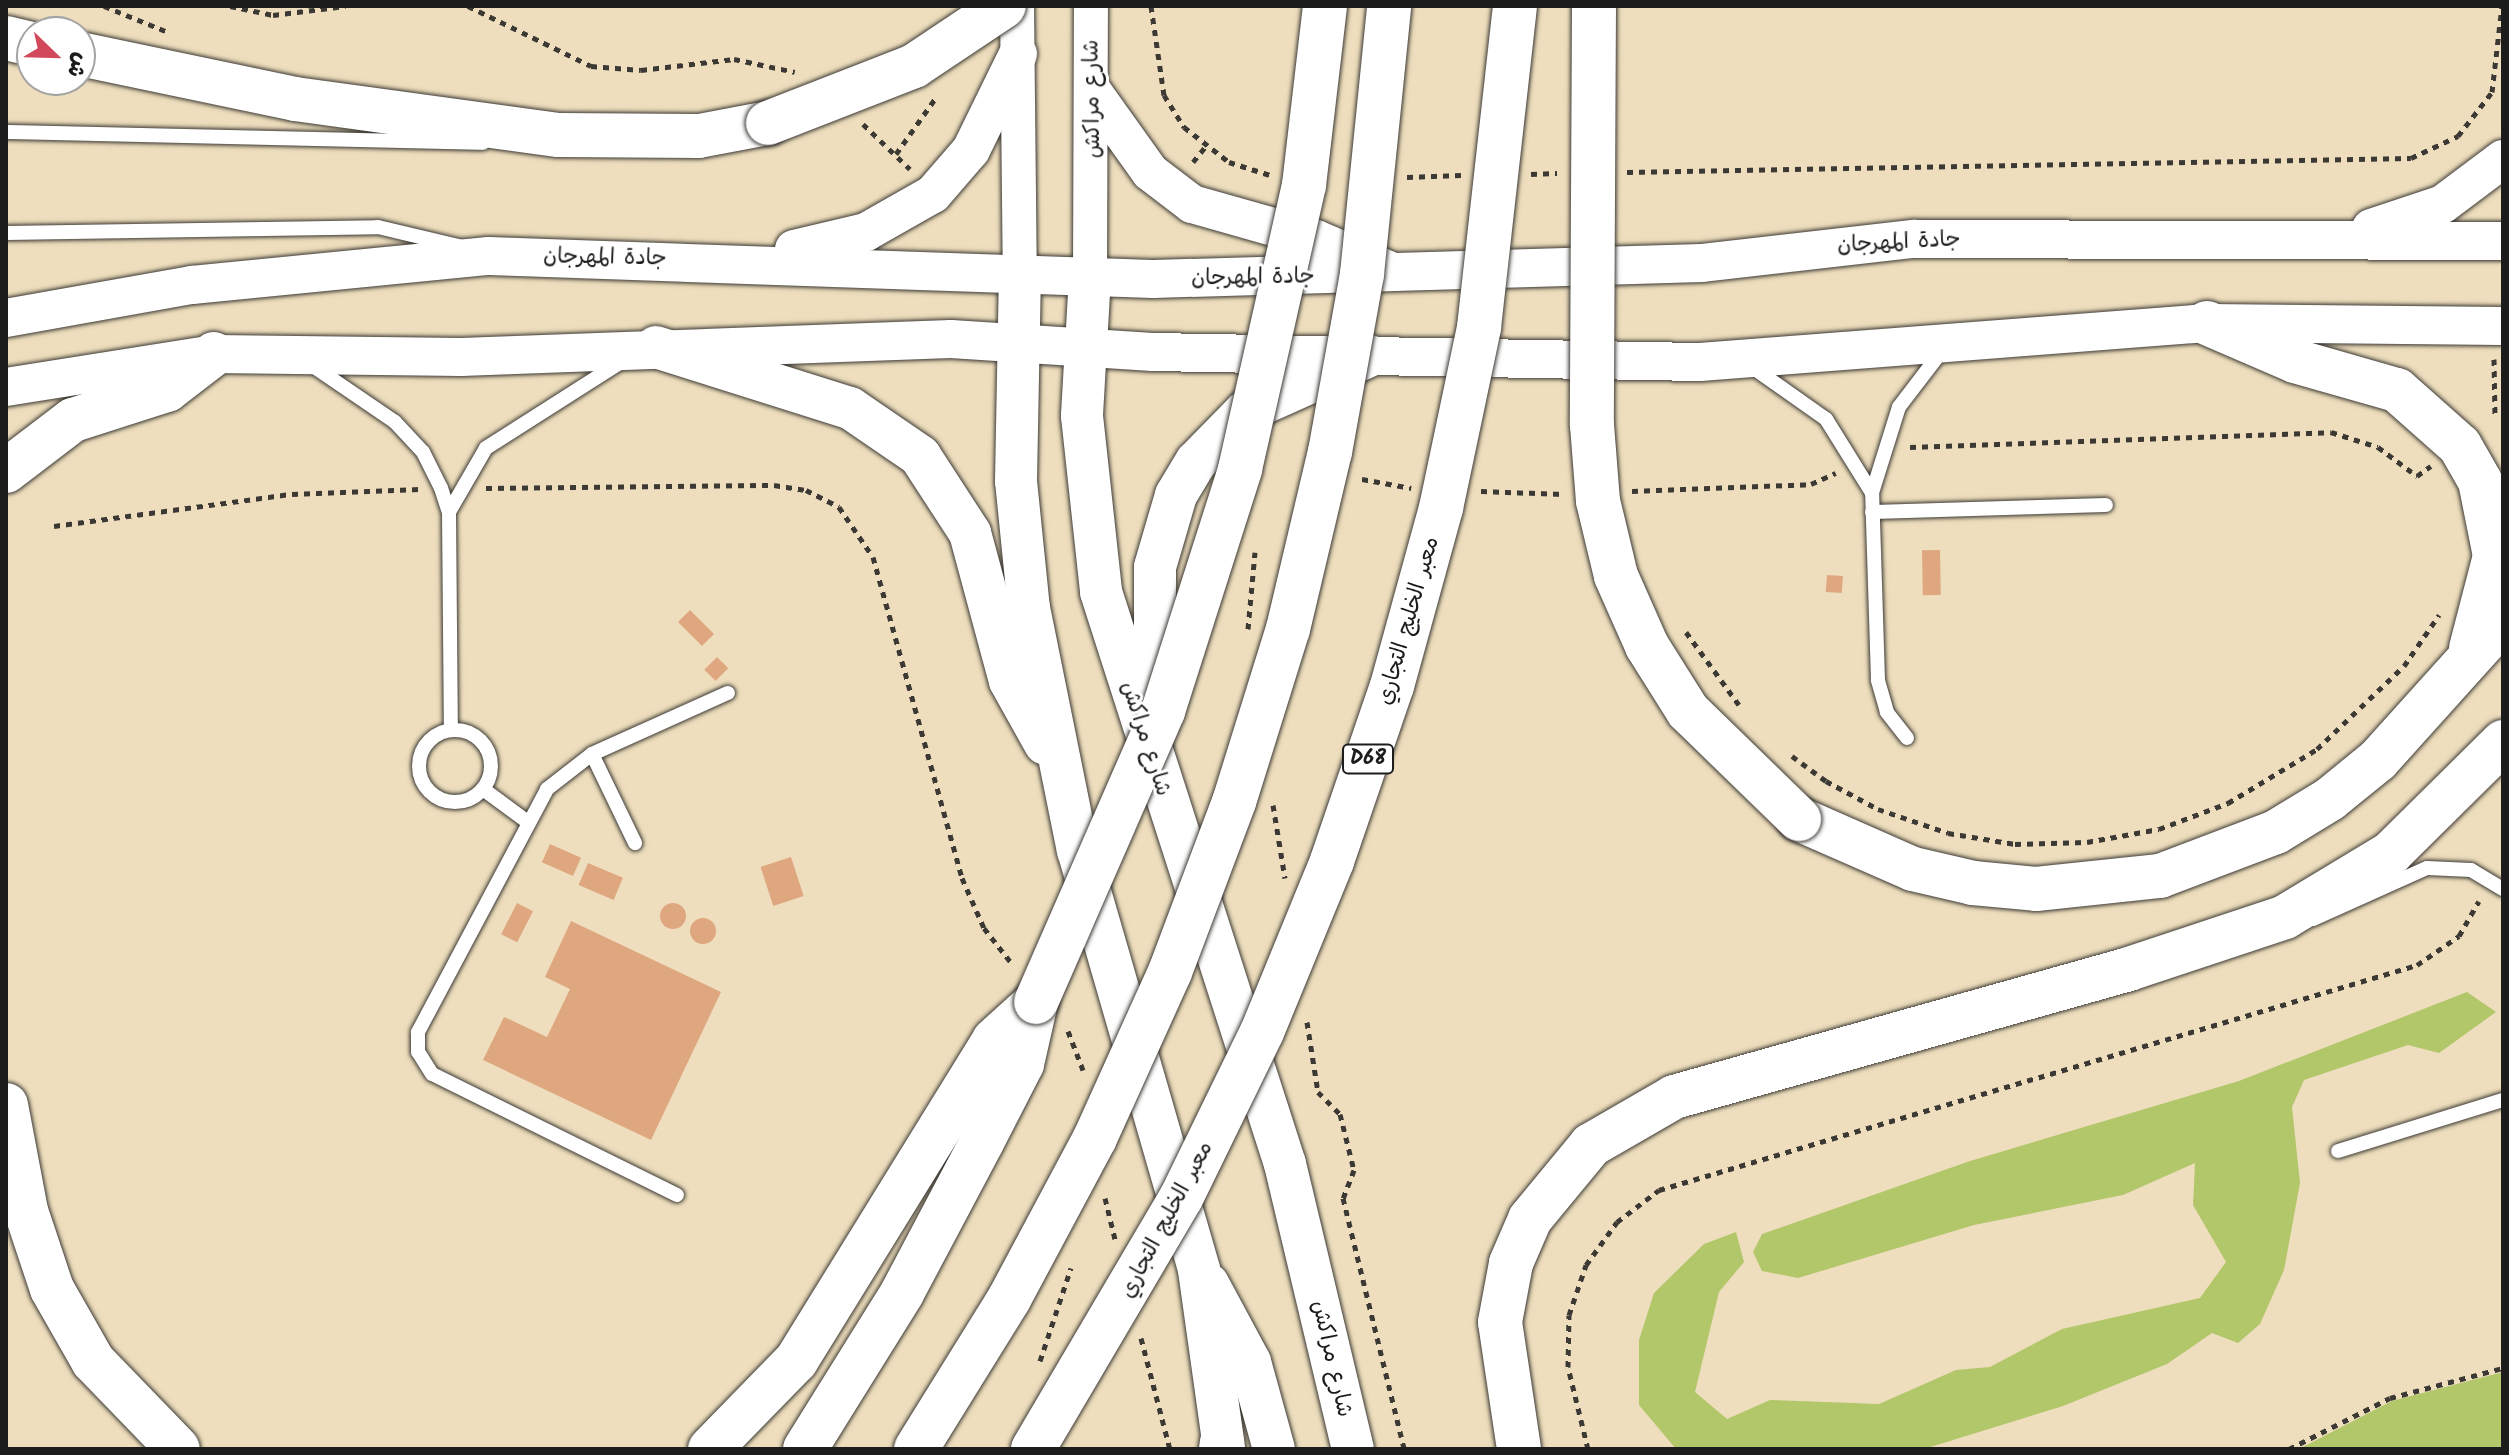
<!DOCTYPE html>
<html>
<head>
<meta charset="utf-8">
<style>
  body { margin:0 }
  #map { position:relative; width:2509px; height:1455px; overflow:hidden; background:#eedebd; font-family:Kalam,"Playpen Sans Arabic",sans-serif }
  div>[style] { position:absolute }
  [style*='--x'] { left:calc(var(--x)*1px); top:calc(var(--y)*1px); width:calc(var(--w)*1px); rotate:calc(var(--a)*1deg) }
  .green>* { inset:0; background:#b2c66a }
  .building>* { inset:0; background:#dfa780; transform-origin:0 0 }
  .round { border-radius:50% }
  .path>* { height:5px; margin-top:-2.5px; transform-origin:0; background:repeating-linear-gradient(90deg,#3c3934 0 6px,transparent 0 12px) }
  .roads { filter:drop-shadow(0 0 2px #3c3934) drop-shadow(0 0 2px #3c3934) }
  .service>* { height:14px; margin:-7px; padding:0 7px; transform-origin:7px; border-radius:7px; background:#fff }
  .service>.ring { margin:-7px; padding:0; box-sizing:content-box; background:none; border:14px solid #fff; border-radius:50% }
  .tertiary>* { height:34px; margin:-17px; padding:0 17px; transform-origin:17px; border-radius:17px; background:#fff }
  .secondary>* { height:38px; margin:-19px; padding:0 19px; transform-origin:19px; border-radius:19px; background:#fff }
  .primary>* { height:42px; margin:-21px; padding:0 21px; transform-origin:21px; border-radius:21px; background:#fff }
  .motorway>* { height:44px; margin:-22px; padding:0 22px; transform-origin:22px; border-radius:22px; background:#fff }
  .path-bridge>* { height:5px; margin-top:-2.5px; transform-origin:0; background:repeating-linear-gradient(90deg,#3c3934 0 6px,transparent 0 12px) }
  .bridges { filter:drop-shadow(0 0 2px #3c3934) drop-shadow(0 0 2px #3c3934) }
  .motorway-bridge>* { height:44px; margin:-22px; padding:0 22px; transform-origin:22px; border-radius:22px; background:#fff }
  span { translate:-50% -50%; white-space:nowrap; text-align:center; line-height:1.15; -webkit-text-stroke:6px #fff; paint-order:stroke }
  .shield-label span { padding:2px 6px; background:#fff; border:2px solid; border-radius:6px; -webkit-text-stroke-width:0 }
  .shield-label { font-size:20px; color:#1c1c1c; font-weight:700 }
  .street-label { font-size:22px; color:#1c1c1c }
  .frame { position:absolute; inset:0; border:8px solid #1c1c1c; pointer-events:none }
  .north { position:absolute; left:16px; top:16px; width:80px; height:80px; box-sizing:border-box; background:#fff; border:2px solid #a4a4a4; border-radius:50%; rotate:113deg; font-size:22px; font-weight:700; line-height:32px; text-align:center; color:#1c1c1c }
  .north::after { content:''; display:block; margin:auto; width:28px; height:36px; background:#d1495b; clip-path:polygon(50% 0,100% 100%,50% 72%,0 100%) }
</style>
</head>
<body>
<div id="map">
  <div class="green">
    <div style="clip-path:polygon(2467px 992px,2496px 1012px,2439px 1053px,2408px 1045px,2304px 1080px,2292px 1107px,2300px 1183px,2284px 1270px,2260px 1324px,2238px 1343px,2212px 1333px,2167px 1364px,2063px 1406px,1924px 1449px,1676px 1449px,1639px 1405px,1639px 1340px,1654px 1293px,1704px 1244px,1736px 1232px,1744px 1262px,1719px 1292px,1695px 1392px,1727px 1419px,1770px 1400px,1879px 1404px,1956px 1370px,1990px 1367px,2062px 1329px,2200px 1298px,2226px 1262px,2193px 1205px,2195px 1163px,2123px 1195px,1974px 1225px,1798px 1278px,1762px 1271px,1753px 1252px,1762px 1234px,1970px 1161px,2239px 1081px)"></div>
    <div style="clip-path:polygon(2503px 1372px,2503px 1449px,2299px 1449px,2392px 1401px)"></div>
  </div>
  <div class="building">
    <div style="left:1940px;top:550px;width:45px;height:18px;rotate:89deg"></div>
    <div style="left:1827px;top:575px;width:16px;height:17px;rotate:4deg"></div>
    <div style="left:690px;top:610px;width:34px;height:17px;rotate:45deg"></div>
    <div style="left:717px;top:657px;width:16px;height:18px;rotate:45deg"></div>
    <div style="left:550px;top:844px;width:34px;height:20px;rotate:24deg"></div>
    <div style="left:791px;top:857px;width:41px;height:32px;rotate:72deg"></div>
    <div style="left:588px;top:863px;width:38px;height:24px;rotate:23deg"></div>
    <div style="left:517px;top:903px;width:18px;height:35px;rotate:27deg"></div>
    <div class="round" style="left:660px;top:903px;width:26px;height:26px"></div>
    <div class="round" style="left:690px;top:918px;width:26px;height:26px"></div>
    <div style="clip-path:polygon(571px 921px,721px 992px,651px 1140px,483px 1060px,504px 1017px,547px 1037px,570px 989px,545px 977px)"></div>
  </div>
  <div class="path">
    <div style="--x:104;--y:6;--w:69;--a:22.1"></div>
    <div style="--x:230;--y:6;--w:44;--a:11.8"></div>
    <div style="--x:273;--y:15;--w:73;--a:-7.1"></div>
    <div style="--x:468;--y:6;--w:137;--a:26"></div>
    <div style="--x:591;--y:66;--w:50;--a:4.6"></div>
    <div style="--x:641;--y:70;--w:94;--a:-6.7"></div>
    <div style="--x:734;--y:59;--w:62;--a:12"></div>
    <div style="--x:1151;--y:6;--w:90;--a:81.7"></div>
    <div style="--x:1164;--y:95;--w:38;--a:58"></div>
    <div style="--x:1184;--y:127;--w:57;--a:37.9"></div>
    <div style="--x:1229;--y:162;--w:43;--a:17.6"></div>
    <div style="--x:863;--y:124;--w:65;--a:43.8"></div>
    <div style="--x:896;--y:154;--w:71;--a:-54.7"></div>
    <div style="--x:1193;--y:162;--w:19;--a:-51"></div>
    <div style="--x:1627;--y:172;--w:784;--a:-1.02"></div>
    <div style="--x:2411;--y:158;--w:52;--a:-25.1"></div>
    <div style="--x:2458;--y:136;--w:56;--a:-52.3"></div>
    <div style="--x:2492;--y:92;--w:87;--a:-83.4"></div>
    <div style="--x:1531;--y:174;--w:26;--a:-2"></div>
    <div style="--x:1407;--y:177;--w:54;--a:-2.1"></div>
    <div style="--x:2494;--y:359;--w:56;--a:89"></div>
    <div style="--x:1910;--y:447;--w:421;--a:-2"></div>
    <div style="--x:2331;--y:432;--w:49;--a:17.7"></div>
    <div style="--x:2378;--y:447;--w:49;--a:36.6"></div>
    <div style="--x:2417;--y:476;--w:17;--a:-36"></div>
    <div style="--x:1362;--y:479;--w:50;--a:10.4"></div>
    <div style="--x:486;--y:488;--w:288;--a:-0.6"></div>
    <div style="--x:774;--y:485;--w:32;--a:9"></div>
    <div style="--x:806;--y:490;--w:37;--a:27"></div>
    <div style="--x:839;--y:507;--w:60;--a:55.8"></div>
    <div style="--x:873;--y:557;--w:333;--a:74.5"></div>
    <div style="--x:962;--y:878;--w:55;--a:66.3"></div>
    <div style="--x:984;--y:928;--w:47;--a:51.9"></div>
    <div style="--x:1481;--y:491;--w:82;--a:2.1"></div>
    <div style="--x:1632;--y:491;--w:179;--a:-2.2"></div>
    <div style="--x:1811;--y:484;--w:27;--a:-24"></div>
    <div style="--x:54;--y:526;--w:240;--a:-7.7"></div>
    <div style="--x:292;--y:494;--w:128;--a:-2.2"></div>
    <div style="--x:1248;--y:629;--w:77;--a:-84.8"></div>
    <div style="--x:1826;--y:781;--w:59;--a:28.3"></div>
    <div style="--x:1878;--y:809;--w:74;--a:18.9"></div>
    <div style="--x:1948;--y:833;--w:68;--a:9.3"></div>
    <div style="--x:2015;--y:844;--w:72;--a:-1.6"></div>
    <div style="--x:2087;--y:842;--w:73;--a:-10.2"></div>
    <div style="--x:2159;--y:829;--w:74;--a:-20.6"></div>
    <div style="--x:2228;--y:803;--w:104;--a:-31.2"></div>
    <div style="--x:2317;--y:749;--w:120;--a:-43.7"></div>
    <div style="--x:2404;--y:666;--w:62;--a:-55.5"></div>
    <div style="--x:1273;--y:805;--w:74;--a:80.7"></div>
    <div style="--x:1307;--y:1022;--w:71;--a:81.1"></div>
    <div style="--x:1318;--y:1092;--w:31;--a:45"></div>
    <div style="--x:1340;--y:1114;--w:58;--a:76"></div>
    <div style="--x:1354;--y:1170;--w:30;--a:111"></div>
    <div style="--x:1343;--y:1198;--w:258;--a:76.3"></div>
    <div style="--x:1068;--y:1031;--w:42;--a:69"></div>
    <div style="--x:1105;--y:1198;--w:42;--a:76.3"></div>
    <div style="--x:1141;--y:1338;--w:115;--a:75.4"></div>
    <div style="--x:1040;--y:1361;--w:98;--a:-71.6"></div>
    <div style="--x:1588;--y:1449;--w:84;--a:-103.7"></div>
    <div style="--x:1568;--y:1367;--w:52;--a:-88.9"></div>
    <div style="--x:1569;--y:1315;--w:53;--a:-71.2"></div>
    <div style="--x:1586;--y:1265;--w:53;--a:-54.2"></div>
    <div style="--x:1617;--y:1222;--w:53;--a:-37.3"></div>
    <div style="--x:1659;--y:1190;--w:791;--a:-16.53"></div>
    <div style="--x:2417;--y:965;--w:51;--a:-34.6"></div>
    <div style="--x:2459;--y:936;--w:40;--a:-60.3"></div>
    <div style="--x:2289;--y:1449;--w:113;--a:-26.8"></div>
    <div style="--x:2390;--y:1398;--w:117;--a:-14.9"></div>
  </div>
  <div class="roads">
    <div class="service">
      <div style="--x:6;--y:132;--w:477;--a:1.3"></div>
      <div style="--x:6;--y:233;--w:372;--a:-0.9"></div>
      <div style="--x:378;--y:227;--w:86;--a:13.4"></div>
      <div style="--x:310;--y:364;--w:103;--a:34.3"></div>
      <div style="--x:395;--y:422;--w:41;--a:47"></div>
      <div style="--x:423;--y:452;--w:40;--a:63.4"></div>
      <div style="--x:441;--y:488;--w:25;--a:72"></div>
      <div style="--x:449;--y:512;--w:218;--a:89.5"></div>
      <div style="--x:1755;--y:369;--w:87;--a:35.2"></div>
      <div style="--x:1826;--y:419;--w:87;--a:58.1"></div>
      <div style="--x:449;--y:512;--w:74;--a:-60"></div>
      <div style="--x:486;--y:448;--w:160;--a:-32.5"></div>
      <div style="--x:1872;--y:512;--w:234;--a:-1.7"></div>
      <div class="ring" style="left:419px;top:730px;width:58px;height:58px"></div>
      <div style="--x:1907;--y:738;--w:33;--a:-128"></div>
      <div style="--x:1887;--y:712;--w:33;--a:-106"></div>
      <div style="--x:1878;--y:680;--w:187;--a:-91.8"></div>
      <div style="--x:1872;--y:493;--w:90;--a:-72.6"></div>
      <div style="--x:1899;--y:407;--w:69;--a:-52.6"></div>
      <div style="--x:592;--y:754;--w:99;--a:64.2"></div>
      <div style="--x:483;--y:789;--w:52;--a:36.4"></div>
      <div style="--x:2313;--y:919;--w:125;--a:-24.1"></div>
      <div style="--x:2427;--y:868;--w:44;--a:2.6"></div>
      <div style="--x:2471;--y:870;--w:37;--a:31"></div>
      <div style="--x:2338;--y:1151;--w:173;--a:-17.2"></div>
      <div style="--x:677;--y:1195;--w:273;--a:-153.7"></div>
      <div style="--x:432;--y:1074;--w:26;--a:-122"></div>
      <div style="--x:418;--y:1052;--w:20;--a:-90"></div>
      <div style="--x:418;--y:1032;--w:275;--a:-62"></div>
      <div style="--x:547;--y:789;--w:57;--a:-37.9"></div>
      <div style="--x:592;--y:754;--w:149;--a:-24.2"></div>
    </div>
    <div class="tertiary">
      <div style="--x:1017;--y:6;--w:266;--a:89.4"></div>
      <div style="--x:1090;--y:276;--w:270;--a:-89.8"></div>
    </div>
    <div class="secondary">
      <div style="--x:1093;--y:92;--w:98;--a:54.5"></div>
      <div style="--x:1150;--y:172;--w:53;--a:37.3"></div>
      <div style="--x:1192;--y:204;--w:129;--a:15.8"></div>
      <div style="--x:1316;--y:239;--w:82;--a:23.1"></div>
      <div style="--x:2371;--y:228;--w:76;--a:-18.4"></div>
      <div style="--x:2443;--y:204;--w:75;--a:-36.9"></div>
      <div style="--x:794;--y:249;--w:74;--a:-13.3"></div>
      <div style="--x:866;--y:232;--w:77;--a:-29.6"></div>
      <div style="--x:933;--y:194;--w:58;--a:-49.2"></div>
      <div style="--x:971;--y:150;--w:107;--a:-63.9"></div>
      <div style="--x:6;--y:318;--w:189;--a:-10.1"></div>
      <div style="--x:192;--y:285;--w:298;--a:-5.6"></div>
      <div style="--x:489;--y:256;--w:664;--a:1.98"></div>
      <div style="--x:1153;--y:279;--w:549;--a:-1.67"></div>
      <div style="--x:1702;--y:263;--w:213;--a:-6.5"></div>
      <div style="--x:1914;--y:239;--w:589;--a:0.19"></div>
      <div style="--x:6;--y:387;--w:211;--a:-9"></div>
      <div style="--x:214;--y:354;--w:247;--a:0.7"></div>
      <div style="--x:461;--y:357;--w:490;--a:-2.1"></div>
      <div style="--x:951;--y:339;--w:202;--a:3.7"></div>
      <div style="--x:1153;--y:352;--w:547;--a:1.05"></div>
      <div style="--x:1700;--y:362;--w:508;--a:-4.4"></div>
      <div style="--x:2207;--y:323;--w:296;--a:0.6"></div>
    </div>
    <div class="primary">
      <div style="--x:1020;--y:272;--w:209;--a:91.1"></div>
      <div style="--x:1016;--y:481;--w:128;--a:84.2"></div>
      <div style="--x:1029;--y:608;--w:247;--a:78.6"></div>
      <div style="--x:1078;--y:850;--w:437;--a:73.9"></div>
      <div style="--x:1199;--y:1270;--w:181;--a:82"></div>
      <div style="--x:1090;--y:276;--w:140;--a:93.3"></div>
      <div style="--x:1082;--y:416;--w:177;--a:83.8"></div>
      <div style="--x:1101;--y:592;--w:601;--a:72.17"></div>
      <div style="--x:1285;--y:1164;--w:293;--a:76.6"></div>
      <div style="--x:656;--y:347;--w:203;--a:17.5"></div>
      <div style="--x:850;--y:408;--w:85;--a:34.4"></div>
      <div style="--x:920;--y:456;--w:92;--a:57"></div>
      <div style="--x:970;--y:533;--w:153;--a:74.9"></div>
      <div style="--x:1010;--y:681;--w:72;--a:60.9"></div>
      <div style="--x:1155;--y:722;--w:155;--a:-90"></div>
      <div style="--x:1155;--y:567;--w:75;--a:-73.7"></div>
      <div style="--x:1176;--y:495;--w:39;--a:-59"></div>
      <div style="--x:1196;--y:462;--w:71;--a:-45.6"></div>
      <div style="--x:1246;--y:411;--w:135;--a:-24.1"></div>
      <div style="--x:1208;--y:1284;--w:89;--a:61.7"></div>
      <div style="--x:1250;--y:1362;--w:90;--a:74.6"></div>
    </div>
    <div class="motorway">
      <div style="--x:6;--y:38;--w:27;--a:13"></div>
      <div style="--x:80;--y:54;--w:220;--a:11.8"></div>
      <div style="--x:295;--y:99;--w:266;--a:7.8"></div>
      <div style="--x:559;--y:135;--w:140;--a:0.4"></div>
      <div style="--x:699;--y:136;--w:70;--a:-10.7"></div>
      <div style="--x:2207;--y:323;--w:96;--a:23.4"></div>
      <div style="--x:2295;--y:361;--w:106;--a:15.9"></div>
      <div style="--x:2397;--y:390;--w:84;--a:41.6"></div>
      <div style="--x:2460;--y:446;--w:40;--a:60.3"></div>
      <div style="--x:2480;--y:481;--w:76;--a:78.7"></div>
      <div style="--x:2495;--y:556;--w:95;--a:104.6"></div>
      <div style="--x:6;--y:471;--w:84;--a:-37.3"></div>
      <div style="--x:73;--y:420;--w:99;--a:-17.7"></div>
      <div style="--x:167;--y:390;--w:59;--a:-37.5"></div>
      <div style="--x:1799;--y:819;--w:124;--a:23.7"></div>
      <div style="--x:1913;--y:869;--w:62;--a:13.1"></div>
      <div style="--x:1973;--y:883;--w:63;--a:5.4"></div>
      <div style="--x:2036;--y:889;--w:125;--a:-6"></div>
      <div style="--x:2160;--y:876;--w:124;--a:-20.8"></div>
      <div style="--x:2276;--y:832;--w:63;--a:-31.4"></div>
      <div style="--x:2330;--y:799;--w:62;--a:-39.1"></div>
      <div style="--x:2378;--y:760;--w:187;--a:-48"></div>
      <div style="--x:6;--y:1105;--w:108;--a:79.3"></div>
      <div style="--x:26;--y:1211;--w:82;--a:71.6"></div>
      <div style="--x:52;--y:1289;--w:83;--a:60.3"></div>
      <div style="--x:93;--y:1361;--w:122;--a:46"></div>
      <div style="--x:710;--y:1449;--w:123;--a:-45.7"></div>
      <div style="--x:796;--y:1361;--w:377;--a:-58.3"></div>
      <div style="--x:994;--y:1040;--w:57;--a:-42.1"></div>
      <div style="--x:805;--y:1449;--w:184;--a:-58.1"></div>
      <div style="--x:902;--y:1293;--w:171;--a:-62.1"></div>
      <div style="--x:982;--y:1142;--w:88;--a:-62.9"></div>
      <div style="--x:1022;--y:1064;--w:64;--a:-77.3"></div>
      <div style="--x:1221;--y:1449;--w:7;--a:-82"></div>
      <div style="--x:1519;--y:1449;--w:128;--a:-98.5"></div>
      <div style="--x:1500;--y:1322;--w:60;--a:-79.4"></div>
      <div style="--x:1511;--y:1263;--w:48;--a:-66.6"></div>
      <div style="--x:1530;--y:1219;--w:96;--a:-50.5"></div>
      <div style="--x:1591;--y:1145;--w:96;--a:-30"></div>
      <div style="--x:1674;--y:1097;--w:473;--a:-15.7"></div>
      <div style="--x:2129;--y:969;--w:164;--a:-18.4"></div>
      <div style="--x:2285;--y:917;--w:124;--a:-31.1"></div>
      <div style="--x:2391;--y:853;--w:158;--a:-44.7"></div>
    </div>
  </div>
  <div class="path-bridge">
    <div style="--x:1686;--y:632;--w:90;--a:54"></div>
    <div style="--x:1792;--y:756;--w:42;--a:36.3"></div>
  </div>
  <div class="bridges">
    <div class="motorway-bridge">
      <div style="--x:1594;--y:6;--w:419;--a:90.3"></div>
      <div style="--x:1592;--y:425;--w:76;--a:85.5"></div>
      <div style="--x:1598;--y:501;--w:77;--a:76.5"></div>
      <div style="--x:1616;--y:576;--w:77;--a:66.1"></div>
      <div style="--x:1647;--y:646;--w:77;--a:57.8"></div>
      <div style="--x:1688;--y:711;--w:155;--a:44.2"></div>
      <div style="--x:768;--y:123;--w:157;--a:-21.3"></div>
      <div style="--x:914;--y:66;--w:108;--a:-33.7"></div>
      <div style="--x:1036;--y:1002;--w:318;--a:-66.4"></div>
      <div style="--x:1163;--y:711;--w:254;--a:-72.3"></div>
      <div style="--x:1240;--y:469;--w:291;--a:-77.3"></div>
      <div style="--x:1304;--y:185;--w:180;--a:-83.3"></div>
      <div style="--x:916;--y:1449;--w:176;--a:-58.2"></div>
      <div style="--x:1009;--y:1299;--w:183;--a:-61.9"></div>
      <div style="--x:1095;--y:1138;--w:182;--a:-65.7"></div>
      <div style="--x:1170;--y:972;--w:182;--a:-69.4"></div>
      <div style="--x:1234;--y:802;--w:181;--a:-72.7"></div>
      <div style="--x:1288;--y:629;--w:182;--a:-76.7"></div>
      <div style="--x:1330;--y:452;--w:181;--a:-79.8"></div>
      <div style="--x:1362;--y:274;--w:269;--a:-84.2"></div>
      <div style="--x:1033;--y:1449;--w:291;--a:-59.5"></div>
      <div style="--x:1181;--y:1198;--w:185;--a:-64"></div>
      <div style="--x:1262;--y:1032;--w:185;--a:-67.7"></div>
      <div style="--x:1332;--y:861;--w:185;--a:-71.1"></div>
      <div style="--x:1392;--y:686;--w:185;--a:-74.6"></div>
      <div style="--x:1441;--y:508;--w:185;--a:-78.1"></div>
      <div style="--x:1479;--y:327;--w:323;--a:-83.6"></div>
    </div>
  </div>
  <div class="shield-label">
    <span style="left:1368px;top:759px">D68</span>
  </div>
  <div class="street-label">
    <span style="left:1093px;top:99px;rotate:-91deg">شارع مراكش</span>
    <span style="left:1899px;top:243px;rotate:-3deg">جادة المهرجان</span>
    <span style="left:605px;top:258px;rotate:1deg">جادة المهرجان</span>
    <span style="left:1253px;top:278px;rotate:-1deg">جادة المهرجان</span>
    <span style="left:1409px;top:621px;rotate:-74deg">معبر الخليج التجاري</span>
    <span style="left:1145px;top:739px;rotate:72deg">شارع مراكش</span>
    <span style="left:1167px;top:1220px;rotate:-62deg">معبر الخليج التجاري</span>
    <span style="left:1331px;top:1359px;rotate:77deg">شارع مراكش</span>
  </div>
  <div class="frame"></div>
  <div class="north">ش</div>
</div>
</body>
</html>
